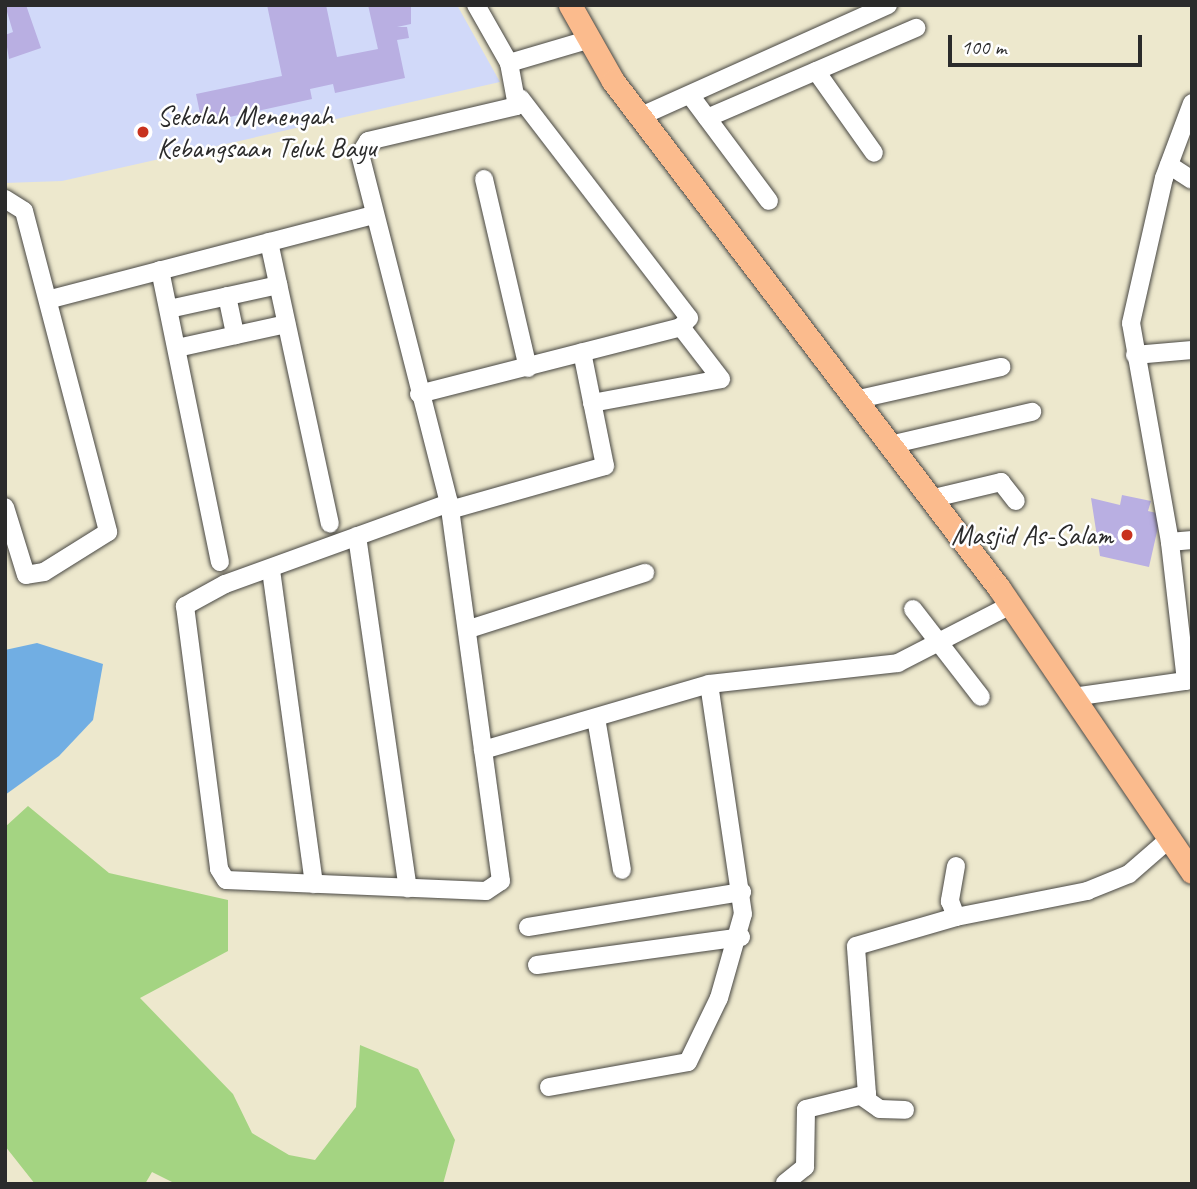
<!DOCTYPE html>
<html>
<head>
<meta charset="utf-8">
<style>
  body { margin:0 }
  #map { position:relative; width:1197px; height:1189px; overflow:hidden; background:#ede8cd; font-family:Caveat,sans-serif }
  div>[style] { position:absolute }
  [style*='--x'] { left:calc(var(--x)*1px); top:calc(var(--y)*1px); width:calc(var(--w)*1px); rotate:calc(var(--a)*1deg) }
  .built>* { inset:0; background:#d1d9f9 }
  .green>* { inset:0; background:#a4d482 }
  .water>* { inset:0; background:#71aee3 }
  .building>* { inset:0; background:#b9afe2 }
  .roads { filter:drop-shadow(0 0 2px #484743) drop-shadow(0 0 2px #484743) }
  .minor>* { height:18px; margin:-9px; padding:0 9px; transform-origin:9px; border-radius:9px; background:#fff }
  .major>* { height:23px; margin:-11.5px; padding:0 11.5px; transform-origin:11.5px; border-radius:11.5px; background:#fbbb8d }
  .dots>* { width:19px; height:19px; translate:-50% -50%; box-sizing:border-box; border:4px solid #fff; border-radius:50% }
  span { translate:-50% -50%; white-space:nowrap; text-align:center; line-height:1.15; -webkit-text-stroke:5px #fff; paint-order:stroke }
  .poi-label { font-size:28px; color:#2b2b2b }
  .left { translate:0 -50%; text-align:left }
  .right { translate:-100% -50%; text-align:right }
  .frame { position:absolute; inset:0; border:7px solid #2b2b2b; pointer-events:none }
  .scale { position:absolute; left:948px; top:35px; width:194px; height:32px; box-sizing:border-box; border:4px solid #2b2b2b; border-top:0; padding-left:9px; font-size:21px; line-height:24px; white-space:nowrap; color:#2b2b2b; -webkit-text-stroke:5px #fff; paint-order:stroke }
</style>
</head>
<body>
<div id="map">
  <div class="built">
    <div style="clip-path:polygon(5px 5px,457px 5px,500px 82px,62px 181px,5px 183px)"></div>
  </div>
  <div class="green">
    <div style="clip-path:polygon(28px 806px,109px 873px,228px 900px,228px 951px,140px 998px,233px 1094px,252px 1133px,289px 1155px,315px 1160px,356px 1107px,360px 1045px,418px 1069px,455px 1140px,443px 1184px,176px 1184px,152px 1172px,145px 1184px,35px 1184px,5px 1146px,5px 827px)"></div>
  </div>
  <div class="water">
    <div style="clip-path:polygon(37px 643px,103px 664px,93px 720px,59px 756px,5px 795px,5px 650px)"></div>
  </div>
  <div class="building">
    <div style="clip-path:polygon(5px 5px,26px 5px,41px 48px,9px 59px,5px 35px,13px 32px)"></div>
    <div style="clip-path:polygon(267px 5px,326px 5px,337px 57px,378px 49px,368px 5px,411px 5px,411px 24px,397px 27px,407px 27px,409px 38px,397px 40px,405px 78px,335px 93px,333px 84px,310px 89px,312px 99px,202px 123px,196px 94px,282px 76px)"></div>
    <div style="clip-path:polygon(1122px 495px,1151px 501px,1148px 511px,1161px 514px,1149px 567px,1100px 556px,1091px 498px,1120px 505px)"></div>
  </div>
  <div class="roads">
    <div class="minor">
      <div style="--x:509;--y:63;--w:81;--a:-16.4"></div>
      <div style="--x:816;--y:71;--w:100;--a:54.7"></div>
      <div style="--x:690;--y:95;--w:132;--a:53.3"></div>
      <div style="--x:639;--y:117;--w:273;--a:-24.2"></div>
      <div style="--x:707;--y:118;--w:228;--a:-23.3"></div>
      <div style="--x:1169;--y:165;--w:27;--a:33"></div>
      <div style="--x:484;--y:179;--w:194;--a:76.9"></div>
      <div style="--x:5;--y:199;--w:22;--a:32"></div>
      <div style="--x:24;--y:211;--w:332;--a:75.3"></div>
      <div style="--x:108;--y:532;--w:75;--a:148"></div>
      <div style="--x:44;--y:572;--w:18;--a:171"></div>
      <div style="--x:26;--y:575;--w:71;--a:-107.2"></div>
      <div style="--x:269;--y:242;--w:288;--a:77.8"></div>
      <div style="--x:160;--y:270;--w:298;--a:78.4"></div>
      <div style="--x:227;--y:296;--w:40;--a:78"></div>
      <div style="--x:51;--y:299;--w:333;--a:-14.6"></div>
      <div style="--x:169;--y:309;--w:112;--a:-12.4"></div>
      <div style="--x:177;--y:348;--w:112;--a:-12.4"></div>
      <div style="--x:1135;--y:355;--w:57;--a:-5"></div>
      <div style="--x:419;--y:394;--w:270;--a:-14.3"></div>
      <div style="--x:681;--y:327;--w:12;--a:-48"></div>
      <div style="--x:689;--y:318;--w:277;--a:-127.5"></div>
      <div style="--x:859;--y:399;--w:146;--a:-12.7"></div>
      <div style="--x:592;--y:403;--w:131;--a:-10.5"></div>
      <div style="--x:721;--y:379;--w:66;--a:-127.6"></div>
      <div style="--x:894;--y:444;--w:142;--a:-13.1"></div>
      <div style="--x:934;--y:498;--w:69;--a:-13.4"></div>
      <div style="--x:1001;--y:482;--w:24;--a:52"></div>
      <div style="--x:449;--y:503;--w:238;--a:160.1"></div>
      <div style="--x:225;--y:584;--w:46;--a:151.2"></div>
      <div style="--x:185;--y:606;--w:265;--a:82.6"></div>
      <div style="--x:219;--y:869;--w:13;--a:58"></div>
      <div style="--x:226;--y:880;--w:260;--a:2.4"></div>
      <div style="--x:486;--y:891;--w:18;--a:-34"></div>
      <div style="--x:501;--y:881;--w:382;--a:-97.8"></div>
      <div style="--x:449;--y:503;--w:360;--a:-104.3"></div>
      <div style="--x:360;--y:154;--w:15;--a:-58"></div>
      <div style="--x:368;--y:141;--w:153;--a:-13.2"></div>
      <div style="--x:517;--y:106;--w:44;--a:-100.5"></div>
      <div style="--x:509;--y:63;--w:67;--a:-119.6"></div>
      <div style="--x:450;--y:510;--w:161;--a:-15.8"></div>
      <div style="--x:605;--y:466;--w:116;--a:-101.4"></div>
      <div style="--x:357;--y:536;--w:356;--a:81.8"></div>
      <div style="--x:1170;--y:542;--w:22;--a:-5"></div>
      <div style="--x:271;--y:570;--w:317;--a:82.2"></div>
      <div style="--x:913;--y:609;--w:111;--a:52.3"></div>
      <div style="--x:469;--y:629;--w:185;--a:-17.7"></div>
      <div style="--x:1073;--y:697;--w:114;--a:-8.1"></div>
      <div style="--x:1186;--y:681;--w:140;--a:-96.6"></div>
      <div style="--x:1170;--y:542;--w:222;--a:-100.1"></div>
      <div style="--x:1131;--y:323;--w:149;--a:-77.2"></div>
      <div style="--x:1164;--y:178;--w:80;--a:-69.5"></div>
      <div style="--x:596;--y:718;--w:154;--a:80.3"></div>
      <div style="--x:483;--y:750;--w:235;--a:-16.3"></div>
      <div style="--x:709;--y:684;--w:190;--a:-6.3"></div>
      <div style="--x:898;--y:663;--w:127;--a:-27.2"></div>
      <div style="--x:956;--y:866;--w:36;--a:100"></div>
      <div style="--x:950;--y:901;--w:17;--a:69"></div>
      <div style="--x:528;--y:927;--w:217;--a:-9.3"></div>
      <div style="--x:537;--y:965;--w:206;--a:-7.8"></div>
      <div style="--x:549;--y:1087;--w:141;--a:-10.2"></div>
      <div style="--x:688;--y:1062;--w:71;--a:-64.2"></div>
      <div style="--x:719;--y:998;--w:87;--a:-74.1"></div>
      <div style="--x:743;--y:914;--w:232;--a:-98.4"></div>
      <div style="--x:864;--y:1098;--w:19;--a:35"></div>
      <div style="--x:880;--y:1109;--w:25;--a:2"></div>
      <div style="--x:785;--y:1183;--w:26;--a:-39"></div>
      <div style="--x:805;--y:1167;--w:58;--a:-89"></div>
      <div style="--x:806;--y:1109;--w:63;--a:-13.8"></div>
      <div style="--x:867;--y:1094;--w:148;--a:-94.3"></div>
      <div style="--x:856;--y:946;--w:104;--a:-16.2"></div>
      <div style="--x:956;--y:917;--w:134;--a:-11.2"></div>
      <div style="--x:1087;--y:891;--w:45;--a:-22"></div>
      <div style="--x:1129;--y:874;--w:50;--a:-41"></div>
    </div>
    <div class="major">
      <div style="--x:570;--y:5;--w:87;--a:60.5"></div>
      <div style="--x:613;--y:81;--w:637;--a:52.72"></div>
      <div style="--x:999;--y:588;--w:343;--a:55.8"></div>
    </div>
  </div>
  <div class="dots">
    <div style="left:143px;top:132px;background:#c8321e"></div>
    <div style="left:1127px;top:535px;background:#c8321e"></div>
  </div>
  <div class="poi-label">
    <span class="left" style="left:157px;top:132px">Sekolah Menengah<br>Kebangsaan Teluk Bayu</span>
    <span class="right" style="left:1113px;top:535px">Masjid As-Salam</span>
  </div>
  <div class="frame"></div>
  <div class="scale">100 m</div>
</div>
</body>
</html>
